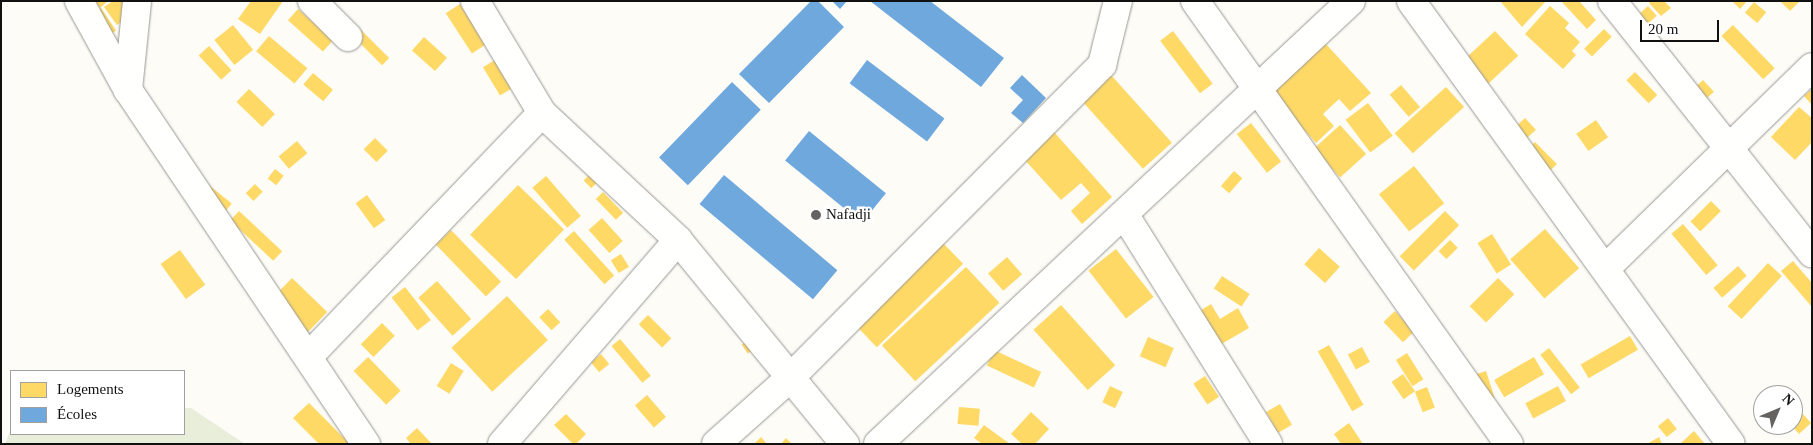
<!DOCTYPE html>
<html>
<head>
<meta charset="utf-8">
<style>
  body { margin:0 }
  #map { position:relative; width:1813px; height:445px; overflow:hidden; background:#fdfcf7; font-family:"Times New Roman",serif }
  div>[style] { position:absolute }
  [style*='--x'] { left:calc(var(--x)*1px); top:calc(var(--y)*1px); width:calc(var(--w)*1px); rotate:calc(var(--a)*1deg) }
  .cemetery>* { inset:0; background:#e9eedb }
  .homes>* { inset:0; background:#ffd966; transform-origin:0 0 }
  .schools>* { inset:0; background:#6fa8dc; transform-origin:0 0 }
  .roads { filter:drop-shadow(0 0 1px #979795) drop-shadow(0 0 1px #979795) }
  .minor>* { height:28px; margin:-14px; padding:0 14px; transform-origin:14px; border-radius:14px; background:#fffffe }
  .dots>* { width:14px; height:14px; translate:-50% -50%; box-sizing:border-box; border:2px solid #fff; border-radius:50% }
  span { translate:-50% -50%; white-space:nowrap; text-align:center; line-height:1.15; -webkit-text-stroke:5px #fff; paint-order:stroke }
  .poi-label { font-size:15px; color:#111 }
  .left { translate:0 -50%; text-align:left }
  .frame { position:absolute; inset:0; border:2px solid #111; pointer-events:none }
  .legend { position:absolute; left:10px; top:370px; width:175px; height:65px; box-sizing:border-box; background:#fff; border:1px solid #a0a0a0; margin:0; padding:6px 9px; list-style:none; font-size:15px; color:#111 }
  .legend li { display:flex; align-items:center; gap:10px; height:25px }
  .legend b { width:25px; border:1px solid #a0a0a0 }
  .north { position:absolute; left:1753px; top:385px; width:50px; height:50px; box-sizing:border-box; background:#fff; border:1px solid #a0a0a0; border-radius:50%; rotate:45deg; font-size:14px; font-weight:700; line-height:20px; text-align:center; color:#111 }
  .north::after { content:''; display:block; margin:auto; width:18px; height:22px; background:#646362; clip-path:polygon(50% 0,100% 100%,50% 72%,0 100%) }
  .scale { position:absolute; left:1640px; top:20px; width:79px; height:22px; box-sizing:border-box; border:2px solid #111; border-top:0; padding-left:6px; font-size:15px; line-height:18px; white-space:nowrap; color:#111; -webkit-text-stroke:4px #fff; paint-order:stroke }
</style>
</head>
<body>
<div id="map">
  <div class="cemetery">
    <div style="clip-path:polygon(184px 408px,191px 408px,245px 444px,5px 444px,11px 429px,11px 434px,184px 434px)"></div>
  </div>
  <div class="homes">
    <div style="clip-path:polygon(95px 1px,108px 1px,100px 8px)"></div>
    <div style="clip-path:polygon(113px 1px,126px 1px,134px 13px,117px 25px,104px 7px)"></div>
    <div style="clip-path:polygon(251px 1px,283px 1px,260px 34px,238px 19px)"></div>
    <div style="clip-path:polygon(1500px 1px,1546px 1px,1522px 27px)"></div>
    <div style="clip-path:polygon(1561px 1px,1579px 1px,1596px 20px,1587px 29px)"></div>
    <div style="clip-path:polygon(1651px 1px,1664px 1px,1671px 8px,1661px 16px,1649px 3px)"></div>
    <div style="clip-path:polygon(1732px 1px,1747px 1px,1740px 9px)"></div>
    <div style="clip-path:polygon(1780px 1px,1800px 1px,1790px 11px)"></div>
    <div style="left:1754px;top:2px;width:16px;height:14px;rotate:40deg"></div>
    <div style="left:460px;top:4px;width:48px;height:17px;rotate:57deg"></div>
    <div style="clip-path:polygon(1550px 6px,1569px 23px,1565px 28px,1580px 42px,1572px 51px,1576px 55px,1563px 69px,1525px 34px)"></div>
    <div style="left:1648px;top:6px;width:13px;height:15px;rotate:48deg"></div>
    <div style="left:101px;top:8px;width:27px;height:13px;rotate:56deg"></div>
    <div style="left:298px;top:9px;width:47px;height:15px;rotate:42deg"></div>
    <div style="left:233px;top:25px;width:32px;height:24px;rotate:51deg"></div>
    <div style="left:1733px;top:25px;width:60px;height:16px;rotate:46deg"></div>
    <div style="left:358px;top:27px;width:44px;height:10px;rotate:45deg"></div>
    <div style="left:1604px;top:29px;width:11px;height:28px;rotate:45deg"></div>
    <div style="left:1173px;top:31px;width:66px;height:16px;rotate:53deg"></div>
    <div style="left:1495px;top:31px;width:34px;height:46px;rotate:47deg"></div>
    <div style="left:269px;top:36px;width:50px;height:20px;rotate:40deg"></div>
    <div style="left:424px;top:37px;width:31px;height:18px;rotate:42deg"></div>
    <div style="clip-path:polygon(1325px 43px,1371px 93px,1350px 111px,1339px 99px,1323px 114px,1334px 126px,1316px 143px,1271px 93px)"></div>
    <div style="left:209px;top:46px;width:33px;height:14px;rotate:47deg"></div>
    <div style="left:495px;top:60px;width:33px;height:14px;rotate:59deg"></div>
    <div style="left:1635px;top:72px;width:32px;height:12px;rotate:46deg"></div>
    <div style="left:313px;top:73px;width:26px;height:15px;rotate:40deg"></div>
    <div style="left:1111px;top:75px;width:91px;height:39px;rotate:48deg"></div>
    <div style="left:1703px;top:80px;width:16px;height:13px;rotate:47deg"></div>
    <div style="left:1401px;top:85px;width:29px;height:15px;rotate:49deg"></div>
    <div style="left:1446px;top:87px;width:27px;height:69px;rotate:48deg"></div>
    <div style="left:249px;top:89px;width:36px;height:18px;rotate:44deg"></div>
    <div style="clip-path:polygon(1812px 89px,1812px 105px,1804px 96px)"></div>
    <div style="left:1368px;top:103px;width:41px;height:28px;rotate:53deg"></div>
    <div style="clip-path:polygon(1799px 107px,1812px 118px,1812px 142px,1795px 160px,1771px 137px)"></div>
    <div style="left:1525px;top:118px;width:16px;height:19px;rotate:47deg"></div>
    <div style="left:1596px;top:120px;width:21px;height:24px;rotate:55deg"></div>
    <div style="left:1251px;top:123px;width:49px;height:18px;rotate:52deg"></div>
    <div style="left:1340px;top:125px;width:39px;height:35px;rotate:48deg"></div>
    <div style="clip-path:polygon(1054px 132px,1112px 197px,1082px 224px,1071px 211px,1090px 193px,1081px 183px,1061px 200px,1024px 159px)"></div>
    <div style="left:375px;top:138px;width:18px;height:16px;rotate:45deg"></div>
    <div style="left:297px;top:141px;width:16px;height:24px;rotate:50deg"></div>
    <div style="left:1535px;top:142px;width:31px;height:13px;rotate:45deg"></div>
    <div style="left:1414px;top:166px;width:48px;height:45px;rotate:51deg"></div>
    <div style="left:597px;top:167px;width:11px;height:19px;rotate:45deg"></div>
    <div style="left:275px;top:169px;width:11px;height:12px;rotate:38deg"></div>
    <div style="left:1234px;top:171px;width:11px;height:20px;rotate:41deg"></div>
    <div style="left:546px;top:176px;width:53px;height:18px;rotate:49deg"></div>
    <div style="left:255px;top:184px;width:11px;height:13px;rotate:45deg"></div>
    <div style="left:518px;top:185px;width:64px;height:69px;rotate:44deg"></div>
    <div style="left:210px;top:186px;width:28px;height:9px;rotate:39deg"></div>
    <div style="left:603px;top:192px;width:29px;height:10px;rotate:46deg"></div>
    <div style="left:367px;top:195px;width:31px;height:14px;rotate:54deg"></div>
    <div style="left:1711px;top:201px;width:14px;height:29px;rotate:45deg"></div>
    <div style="left:239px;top:211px;width:59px;height:13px;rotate:43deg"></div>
    <div style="left:1445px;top:211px;width:20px;height:64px;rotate:45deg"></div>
    <div style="left:602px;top:218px;width:31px;height:18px;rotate:48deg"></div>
    <div style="left:1683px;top:224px;width:54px;height:15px;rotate:50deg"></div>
    <div style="left:1545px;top:229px;width:52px;height:46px;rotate:49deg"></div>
    <div style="left:451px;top:230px;width:72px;height:21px;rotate:46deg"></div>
    <div style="left:574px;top:231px;width:60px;height:13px;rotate:48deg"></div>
    <div style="left:1492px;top:234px;width:36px;height:17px;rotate:58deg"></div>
    <div style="left:1450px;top:240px;width:11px;height:16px;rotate:45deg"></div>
    <div style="left:943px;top:243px;width:29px;height:120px;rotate:46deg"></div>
    <div style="left:1319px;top:248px;width:28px;height:22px;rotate:42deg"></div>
    <div style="left:1116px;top:249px;width:61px;height:35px;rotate:52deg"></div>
    <div style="left:180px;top:250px;width:43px;height:24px;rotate:54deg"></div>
    <div style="left:621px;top:254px;width:15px;height:12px;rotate:58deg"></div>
    <div style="left:1007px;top:257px;width:23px;height:25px;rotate:49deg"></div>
    <div style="clip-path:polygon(1793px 261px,1812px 283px,1812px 307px,1781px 271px)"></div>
    <div style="left:1768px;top:263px;width:19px;height:59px;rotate:43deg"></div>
    <div style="left:1738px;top:266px;width:13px;height:33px;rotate:48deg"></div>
    <div style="left:966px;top:267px;width:49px;height:115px;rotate:47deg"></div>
    <div style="left:1222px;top:276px;width:33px;height:15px;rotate:33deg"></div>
    <div style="left:292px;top:278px;width:49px;height:30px;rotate:44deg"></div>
    <div style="left:1498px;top:278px;width:23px;height:40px;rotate:45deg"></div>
    <div style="left:437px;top:281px;width:51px;height:25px;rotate:48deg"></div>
    <div style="left:405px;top:287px;width:42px;height:17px;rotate:52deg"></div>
    <div style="left:507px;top:296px;width:60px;height:76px;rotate:47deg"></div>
    <div style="clip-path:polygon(1211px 304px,1220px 319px,1238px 308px,1249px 328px,1218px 346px,1198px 312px)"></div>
    <div style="left:1061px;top:305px;width:81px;height:37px;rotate:48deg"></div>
    <div style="left:548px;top:309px;width:18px;height:12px;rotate:47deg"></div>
    <div style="left:1395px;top:311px;width:28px;height:16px;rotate:46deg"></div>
    <div style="left:648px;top:315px;width:33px;height:13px;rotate:45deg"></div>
    <div style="left:382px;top:323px;width:18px;height:30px;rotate:45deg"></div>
    <div style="left:754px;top:336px;width:11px;height:15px;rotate:56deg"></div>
    <div style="left:1630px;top:336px;width:16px;height:57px;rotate:60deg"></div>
    <div style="left:1148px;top:337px;width:28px;height:21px;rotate:23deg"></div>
    <div style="left:620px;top:339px;width:48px;height:11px;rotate:50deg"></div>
    <div style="left:1329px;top:345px;width:69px;height:13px;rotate:60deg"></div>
    <div style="left:1362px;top:347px;width:17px;height:16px;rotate:62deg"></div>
    <div style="left:1549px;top:348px;width:50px;height:11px;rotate:52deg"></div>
    <div style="left:994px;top:350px;width:52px;height:17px;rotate:25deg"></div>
    <div style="left:1407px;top:353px;width:31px;height:13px;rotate:58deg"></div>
    <div style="left:601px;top:354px;width:13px;height:13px;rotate:51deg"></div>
    <div style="left:368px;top:357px;width:47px;height:20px;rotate:46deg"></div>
    <div style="left:1534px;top:357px;width:20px;height:46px;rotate:60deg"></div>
    <div style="left:451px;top:363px;width:15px;height:27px;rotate:32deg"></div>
    <div style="left:1486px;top:371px;width:28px;height:14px;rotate:72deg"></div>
    <div style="left:1403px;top:374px;width:21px;height:14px;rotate:55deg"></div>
    <div style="left:1205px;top:376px;width:25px;height:14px;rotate:56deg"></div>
    <div style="left:1110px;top:386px;width:14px;height:18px;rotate:25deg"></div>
    <div style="left:1558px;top:386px;width:17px;height:37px;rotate:62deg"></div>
    <div style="left:1427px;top:387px;width:22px;height:13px;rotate:69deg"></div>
    <div style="left:647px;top:395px;width:29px;height:16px;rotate:49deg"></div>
    <div style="clip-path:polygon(309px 403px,350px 444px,319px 444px,293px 418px)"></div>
    <div style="clip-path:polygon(1793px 403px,1811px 423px,1799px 434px,1791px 425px)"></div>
    <div style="left:1280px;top:404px;width:24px;height:16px;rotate:60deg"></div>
    <div style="left:959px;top:407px;width:21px;height:17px;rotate:5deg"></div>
    <div style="clip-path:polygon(1031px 412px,1049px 429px,1035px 444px,1022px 444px,1011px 434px)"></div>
    <div style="clip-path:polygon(566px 414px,586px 434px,576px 444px,573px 444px,554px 425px)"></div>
    <div style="left:1668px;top:418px;width:14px;height:13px;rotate:51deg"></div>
    <div style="clip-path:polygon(1349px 423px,1363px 444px,1341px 444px,1334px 434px)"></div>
    <div style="clip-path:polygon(984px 425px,1010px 444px,982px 444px,974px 438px)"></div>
    <div style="clip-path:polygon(417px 428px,432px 444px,411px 444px,406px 438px)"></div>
    <div style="clip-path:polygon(1694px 431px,1705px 444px,1680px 444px)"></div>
    <div style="clip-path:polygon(761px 437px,767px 444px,754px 444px)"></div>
    <div style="clip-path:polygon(1659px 437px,1662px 444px,1647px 444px)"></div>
    <div style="clip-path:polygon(786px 438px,792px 444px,781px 444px)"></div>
  </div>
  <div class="schools">
    <div style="clip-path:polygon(811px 1px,818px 1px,844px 27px,769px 103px,739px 74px)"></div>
    <div style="clip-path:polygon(832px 1px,847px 1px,840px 9px)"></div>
    <div style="clip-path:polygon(870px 1px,930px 1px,1004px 58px,981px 87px)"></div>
    <div style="left:867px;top:60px;width:97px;height:29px;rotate:37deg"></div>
    <div style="clip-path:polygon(1022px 75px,1046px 98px,1023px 123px,1011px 113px,1023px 100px,1010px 88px)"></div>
    <div style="left:732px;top:82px;width:40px;height:105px;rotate:44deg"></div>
    <div style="left:809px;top:131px;width:99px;height:38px;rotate:39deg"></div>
    <div style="left:724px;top:175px;width:148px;height:38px;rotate:40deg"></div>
  </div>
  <div class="roads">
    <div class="minor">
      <div style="--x:79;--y:1;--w:102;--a:61.2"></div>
      <div style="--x:128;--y:90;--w:427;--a:56.1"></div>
      <div style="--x:312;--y:1;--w:51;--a:45"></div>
      <div style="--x:475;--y:1;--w:131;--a:59.1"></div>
      <div style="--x:542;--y:113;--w:186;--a:43"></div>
      <div style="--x:678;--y:240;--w:264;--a:50.7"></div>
      <div style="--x:1195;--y:1;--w:543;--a:54.67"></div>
      <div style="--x:1411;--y:1;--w:546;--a:54.16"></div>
      <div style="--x:1612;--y:1;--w:322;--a:51.6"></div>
      <div style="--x:128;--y:90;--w:89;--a:-84.2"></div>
      <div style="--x:1124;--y:214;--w:271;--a:57.9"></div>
      <div style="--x:1605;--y:269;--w:289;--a:-44.3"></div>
      <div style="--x:308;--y:357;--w:338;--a:-46.2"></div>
      <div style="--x:502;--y:444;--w:269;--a:-49.2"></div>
      <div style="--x:716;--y:444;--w:101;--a:-41.8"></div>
      <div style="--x:791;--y:377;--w:441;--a:-45.1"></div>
      <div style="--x:1102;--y:65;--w:66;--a:-76"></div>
      <div style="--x:878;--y:444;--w:648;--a:-43.12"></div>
    </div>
  </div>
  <div class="dots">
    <div style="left:816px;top:215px;background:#646362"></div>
  </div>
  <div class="poi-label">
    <span class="left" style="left:826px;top:215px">Nafadji</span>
  </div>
  <div class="frame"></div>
  <ul class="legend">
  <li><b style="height:14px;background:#ffd966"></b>Logements</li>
  <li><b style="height:14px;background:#6fa8dc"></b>Écoles</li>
  </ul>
  <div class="north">N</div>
  <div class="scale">20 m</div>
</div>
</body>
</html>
